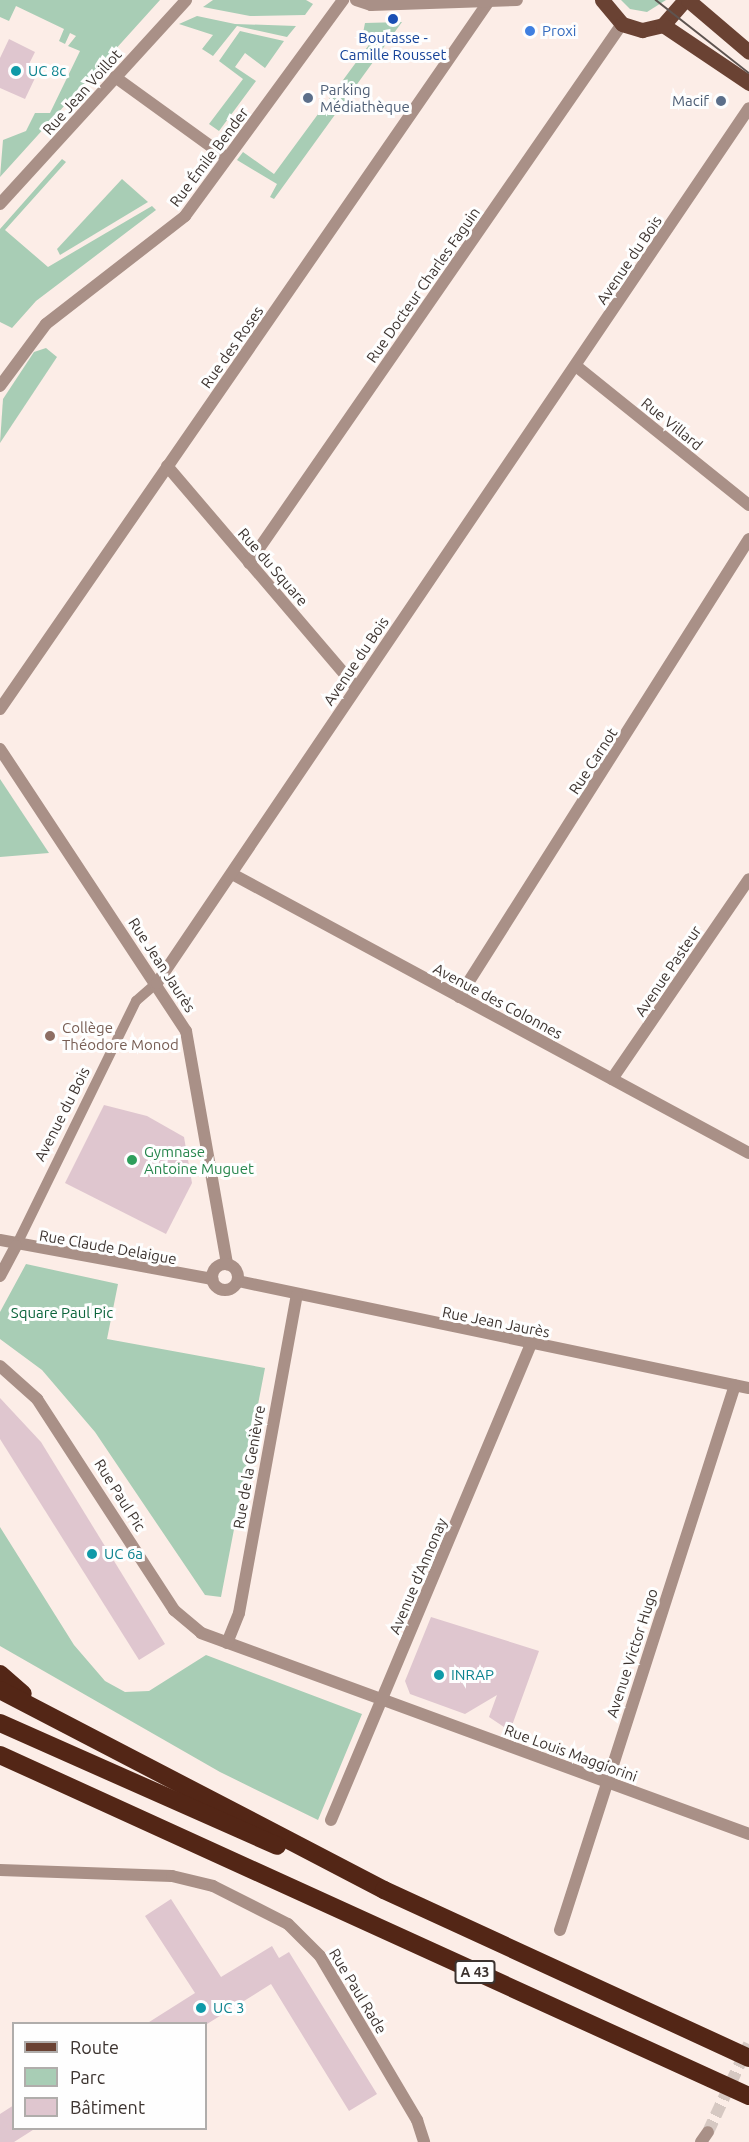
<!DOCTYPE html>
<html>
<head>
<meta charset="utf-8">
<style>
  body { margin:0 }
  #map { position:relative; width:749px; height:2142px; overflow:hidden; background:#fcede7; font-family:Ubuntu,sans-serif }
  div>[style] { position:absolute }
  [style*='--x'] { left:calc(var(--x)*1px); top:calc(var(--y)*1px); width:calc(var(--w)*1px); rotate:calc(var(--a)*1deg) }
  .green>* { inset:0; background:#a8cdb5 }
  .building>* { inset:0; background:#dfc6cf }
  .minor-tunnel>* { height:12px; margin-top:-6px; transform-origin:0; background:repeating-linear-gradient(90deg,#d6c8c2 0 12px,transparent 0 18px) }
  .pedestrian>* { height:10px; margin:-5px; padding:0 5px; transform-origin:5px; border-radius:5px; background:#a99087 }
  .minor>* { height:12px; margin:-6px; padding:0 6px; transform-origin:6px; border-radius:6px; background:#a99087 }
  .minor>.ring { margin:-6px; padding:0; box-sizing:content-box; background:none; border:12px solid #a99087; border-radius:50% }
  .tertiary>* { height:12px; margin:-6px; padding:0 6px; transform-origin:6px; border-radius:6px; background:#a99087 }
  .primary>* { height:15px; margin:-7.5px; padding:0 7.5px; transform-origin:7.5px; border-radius:7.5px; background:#6a4233 }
  .motorway>* { height:18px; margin:-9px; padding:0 9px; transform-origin:9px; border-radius:9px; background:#532616 }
  .tram>* { height:1.5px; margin:-0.75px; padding:0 0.75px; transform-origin:0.75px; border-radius:0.75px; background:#5e5450 }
  .dots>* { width:16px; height:16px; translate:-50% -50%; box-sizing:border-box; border:3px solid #fefefe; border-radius:50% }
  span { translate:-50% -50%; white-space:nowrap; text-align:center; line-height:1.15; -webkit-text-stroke:6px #fefefe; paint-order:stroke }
  .shield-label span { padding:2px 4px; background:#fefefe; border:2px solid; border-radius:4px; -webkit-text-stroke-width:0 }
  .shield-label { font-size:14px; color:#3c332f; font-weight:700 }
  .shop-label { font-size:15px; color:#366cbe }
  .left { translate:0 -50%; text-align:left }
  .transit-label { font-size:15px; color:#164399 }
  .culture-label { font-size:15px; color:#0d838f }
  .service-label { font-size:15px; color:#4e5e75 }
  .right { translate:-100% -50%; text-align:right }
  .street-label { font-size:15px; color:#3c332f }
  .education-label { font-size:15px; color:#785e54 }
  .leisure-label { font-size:15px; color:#27864d }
  .park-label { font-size:15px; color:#0c653c }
  .legend { position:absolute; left:12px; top:2022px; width:195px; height:108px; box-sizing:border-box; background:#fefefe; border:2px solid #b0adab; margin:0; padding:8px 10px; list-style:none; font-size:18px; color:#3c332f }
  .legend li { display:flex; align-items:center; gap:12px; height:30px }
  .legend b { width:30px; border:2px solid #b0adab }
</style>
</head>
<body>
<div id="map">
  <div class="green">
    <div style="clip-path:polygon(0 0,160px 0,0 177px,3px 140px,26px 131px,35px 113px,50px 113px,80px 51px,68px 46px,76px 36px,70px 33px,65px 44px,59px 41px,64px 29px,16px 6px,9px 21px,0 17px)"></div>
    <div style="clip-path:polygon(213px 0,306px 0,313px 4px,305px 15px,250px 16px,203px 7px)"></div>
    <div style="clip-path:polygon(621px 0,666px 0,647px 12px,630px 9px)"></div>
    <div style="clip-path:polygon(197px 16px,235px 24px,296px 26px,287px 37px,237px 26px,213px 56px,202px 49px,213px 35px,179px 24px)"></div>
    <div style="clip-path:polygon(402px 22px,274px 199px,270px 197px,277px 184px,237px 160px,243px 152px,274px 174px,371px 42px,363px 33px,365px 23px)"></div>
    <div style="clip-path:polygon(240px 31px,284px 41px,265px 68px,245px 53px,235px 67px,256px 81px,219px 131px,209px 124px,243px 79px,219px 61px)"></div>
    <div style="clip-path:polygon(62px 159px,66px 162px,5px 230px,48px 267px,152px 206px,156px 210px,36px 301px,12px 328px,0 322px,0 229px)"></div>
    <div style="clip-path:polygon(122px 179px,148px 202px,60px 255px,57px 249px)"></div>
    <div style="clip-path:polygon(46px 348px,57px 357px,0 443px,3px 399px,34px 352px)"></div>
    <div style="clip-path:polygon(0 779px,49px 853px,0 857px)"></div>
    <div style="clip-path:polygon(26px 1264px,118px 1284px,107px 1339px,265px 1368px,221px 1597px,205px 1595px,95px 1432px,42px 1370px,0 1339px,0 1312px)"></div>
    <div style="clip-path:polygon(0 1527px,74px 1645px,105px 1681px,125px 1692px,149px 1691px,206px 1655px,362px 1714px,318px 1820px,220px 1772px,0 1646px)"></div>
  </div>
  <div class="building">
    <div style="clip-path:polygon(9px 39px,35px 52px,29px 64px,33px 67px,29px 75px,35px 78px,25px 99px,0 88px,0 58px)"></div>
    <div style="clip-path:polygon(104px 1105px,147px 1116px,184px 1137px,192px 1183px,166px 1234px,65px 1183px)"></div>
    <div style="clip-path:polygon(0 1398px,41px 1442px,165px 1644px,139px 1660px,0 1439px)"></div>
    <div style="clip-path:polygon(431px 1617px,539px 1651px,510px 1731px,489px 1717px,497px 1695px,465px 1714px,410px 1694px,405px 1681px)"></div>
    <div style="clip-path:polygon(171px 1899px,221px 1977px,272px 1946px,279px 1958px,289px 1952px,377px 2094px,349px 2111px,271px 1984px,207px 2024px,146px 2024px,195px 1993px,145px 1916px)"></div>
    <div style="clip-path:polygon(14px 2105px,14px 2128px,36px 2128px,14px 2142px,0 2142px,0 2114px)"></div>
  </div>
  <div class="minor-tunnel">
    <div style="--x:708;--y:2132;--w:97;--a:-65"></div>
  </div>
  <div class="pedestrian">
    <div style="--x:16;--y:1246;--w:273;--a:-63.9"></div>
    <div style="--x:136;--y:1001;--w:28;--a:-41"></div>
  </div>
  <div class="minor">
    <div style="--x:115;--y:77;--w:138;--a:35.9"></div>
    <div style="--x:576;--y:366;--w:222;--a:38.8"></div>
    <div style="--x:0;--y:386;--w:77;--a:-53.4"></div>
    <div style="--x:46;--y:324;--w:176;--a:-37.8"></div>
    <div style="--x:185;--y:216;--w:268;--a:-53.8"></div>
    <div style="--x:167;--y:466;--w:291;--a:49.5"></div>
    <div style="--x:249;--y:563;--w:655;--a:-55.32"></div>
    <div style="--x:0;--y:709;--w:860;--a:-55.37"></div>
    <div style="--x:0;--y:749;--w:338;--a:56.6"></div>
    <div style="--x:186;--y:1031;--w:237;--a:80"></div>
    <div style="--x:234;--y:875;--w:585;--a:28.36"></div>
    <div style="--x:157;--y:983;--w:1056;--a:-55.92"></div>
    <div style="--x:459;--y:997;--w:542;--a:-57.66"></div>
    <div style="--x:612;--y:1079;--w:242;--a:-55.6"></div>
    <div style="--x:0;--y:1240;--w:216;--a:10.4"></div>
    <div class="ring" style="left:212px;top:1264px;width:14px;height:14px"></div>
    <div style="--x:0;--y:1276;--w:34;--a:-62"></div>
    <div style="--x:238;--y:1281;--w:522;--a:11.83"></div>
    <div style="--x:0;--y:1366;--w:50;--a:41.7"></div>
    <div style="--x:37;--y:1399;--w:252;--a:57"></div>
    <div style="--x:174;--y:1610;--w:35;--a:40"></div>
    <div style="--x:201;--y:1633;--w:584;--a:20.14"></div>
    <div style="--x:227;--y:1643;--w:32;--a:-68"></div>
    <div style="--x:239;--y:1613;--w:323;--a:-79.7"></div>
    <div style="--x:331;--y:1820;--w:516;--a:-67.21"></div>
    <div style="--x:0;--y:1870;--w:172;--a:2"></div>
    <div style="--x:172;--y:1876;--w:42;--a:13.7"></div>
    <div style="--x:213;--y:1886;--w:84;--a:26.9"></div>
    <div style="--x:288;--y:1924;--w:45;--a:45"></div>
    <div style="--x:320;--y:1956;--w:191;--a:59.4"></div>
    <div style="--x:417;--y:2120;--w:23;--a:72"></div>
    <div style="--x:560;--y:1930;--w:572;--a:-72.2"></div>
    <div style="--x:701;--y:2142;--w:12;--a:-55"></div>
  </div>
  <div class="tertiary">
    <div style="--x:356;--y:0;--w:16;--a:18"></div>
    <div style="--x:371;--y:5;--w:146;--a:-2"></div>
    <div style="--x:0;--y:204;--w:276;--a:-47.6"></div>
  </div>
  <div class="primary">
    <div style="--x:602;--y:0;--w:31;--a:50"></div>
    <div style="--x:622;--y:24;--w:21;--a:17"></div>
    <div style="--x:642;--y:30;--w:22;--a:-13"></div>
    <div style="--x:663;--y:25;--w:33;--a:-49"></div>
    <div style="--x:688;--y:0;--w:80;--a:40.4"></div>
    <div style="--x:663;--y:25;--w:104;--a:34"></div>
  </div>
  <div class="motorway">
    <div style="--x:0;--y:1674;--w:30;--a:41"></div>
    <div style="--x:0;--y:1690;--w:433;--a:27.5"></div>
    <div style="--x:384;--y:1890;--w:402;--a:24.7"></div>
    <div style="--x:0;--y:1723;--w:303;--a:23.9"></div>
    <div style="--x:0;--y:1755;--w:823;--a:24.48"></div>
  </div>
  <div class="tram">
    <div style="--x:656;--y:0;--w:118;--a:38.1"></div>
  </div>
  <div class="dots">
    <div style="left:393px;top:19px;background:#1a4fb4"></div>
    <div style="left:530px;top:31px;background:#3f7fe0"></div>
    <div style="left:16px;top:71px;background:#0f9aa8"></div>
    <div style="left:308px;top:98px;background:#5c6f8a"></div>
    <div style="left:721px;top:101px;background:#5c6f8a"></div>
    <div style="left:50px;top:1036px;background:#8d6e63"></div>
    <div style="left:132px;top:1160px;background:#2e9e5b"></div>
    <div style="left:92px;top:1554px;background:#0f9aa8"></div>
    <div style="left:439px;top:1675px;background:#0f9aa8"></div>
    <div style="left:201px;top:2008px;background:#0f9aa8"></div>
  </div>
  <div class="shield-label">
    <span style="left:475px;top:1972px">A 43</span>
  </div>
  <div class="shop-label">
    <span class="left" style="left:542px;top:31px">Proxi</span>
  </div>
  <div class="transit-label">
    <span style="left:393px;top:46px">Boutasse -<br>Camille Rousset</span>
  </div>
  <div class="culture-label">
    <span class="left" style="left:28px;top:71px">UC 8c</span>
    <span class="left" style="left:104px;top:1554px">UC 6a</span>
    <span class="left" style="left:451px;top:1675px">INRAP</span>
    <span class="left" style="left:213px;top:2008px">UC 3</span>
  </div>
  <div class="service-label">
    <span class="left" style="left:320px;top:98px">Parking<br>Médiathèque</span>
    <span class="right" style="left:709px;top:101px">Macif</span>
  </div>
  <div class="street-label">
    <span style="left:82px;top:92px;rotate:-48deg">Rue Jean Voillot</span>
    <span style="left:209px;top:157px;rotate:-53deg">Rue Émile Bender</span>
    <span style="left:629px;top:260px;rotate:-56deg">Avenue du Bois</span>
    <span style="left:423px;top:285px;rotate:-55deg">Rue Docteur Charles Faguin</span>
    <span style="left:232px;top:347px;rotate:-55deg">Rue des Roses</span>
    <span style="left:672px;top:424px;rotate:39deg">Rue Villard</span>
    <span style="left:273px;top:567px;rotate:49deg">Rue du Square</span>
    <span style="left:356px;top:661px;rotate:-56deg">Avenue du Bois</span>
    <span style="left:593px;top:761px;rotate:-57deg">Rue Carnot</span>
    <span style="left:162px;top:965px;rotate:57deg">Rue Jean Jaurès</span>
    <span style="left:668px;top:971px;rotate:-56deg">Avenue Pasteur</span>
    <span style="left:498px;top:1001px;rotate:28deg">Avenue des Colonnes</span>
    <span style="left:62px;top:1114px;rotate:-63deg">Avenue du Bois</span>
    <span style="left:108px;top:1247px;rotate:10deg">Rue Claude Delaigue</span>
    <span style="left:496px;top:1322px;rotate:11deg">Rue Jean Jaurès</span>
    <span style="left:249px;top:1467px;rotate:-80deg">Rue de la Genièvre</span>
    <span style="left:120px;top:1495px;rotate:58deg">Rue Paul Pic</span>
    <span style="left:418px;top:1576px;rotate:-67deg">Avenue d'Annonay</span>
    <span style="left:632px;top:1653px;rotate:-72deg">Avenue Victor Hugo</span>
    <span style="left:571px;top:1753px;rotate:20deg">Rue Louis Maggiorini</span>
    <span style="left:358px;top:1991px;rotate:59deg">Rue Paul Rade</span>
  </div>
  <div class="education-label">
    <span class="left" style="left:62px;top:1036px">Collège<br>Théodore Monod</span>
  </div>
  <div class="leisure-label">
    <span class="left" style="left:144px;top:1160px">Gymnase<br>Antoine Muguet</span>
  </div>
  <div class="park-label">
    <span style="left:62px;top:1313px">Square Paul Pic</span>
  </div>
  <ul class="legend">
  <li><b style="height:8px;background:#6a4233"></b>Route</li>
  <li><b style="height:16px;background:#a8cdb5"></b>Parc</li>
  <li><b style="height:16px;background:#dfc6cf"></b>Bâtiment</li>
  </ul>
</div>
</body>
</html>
